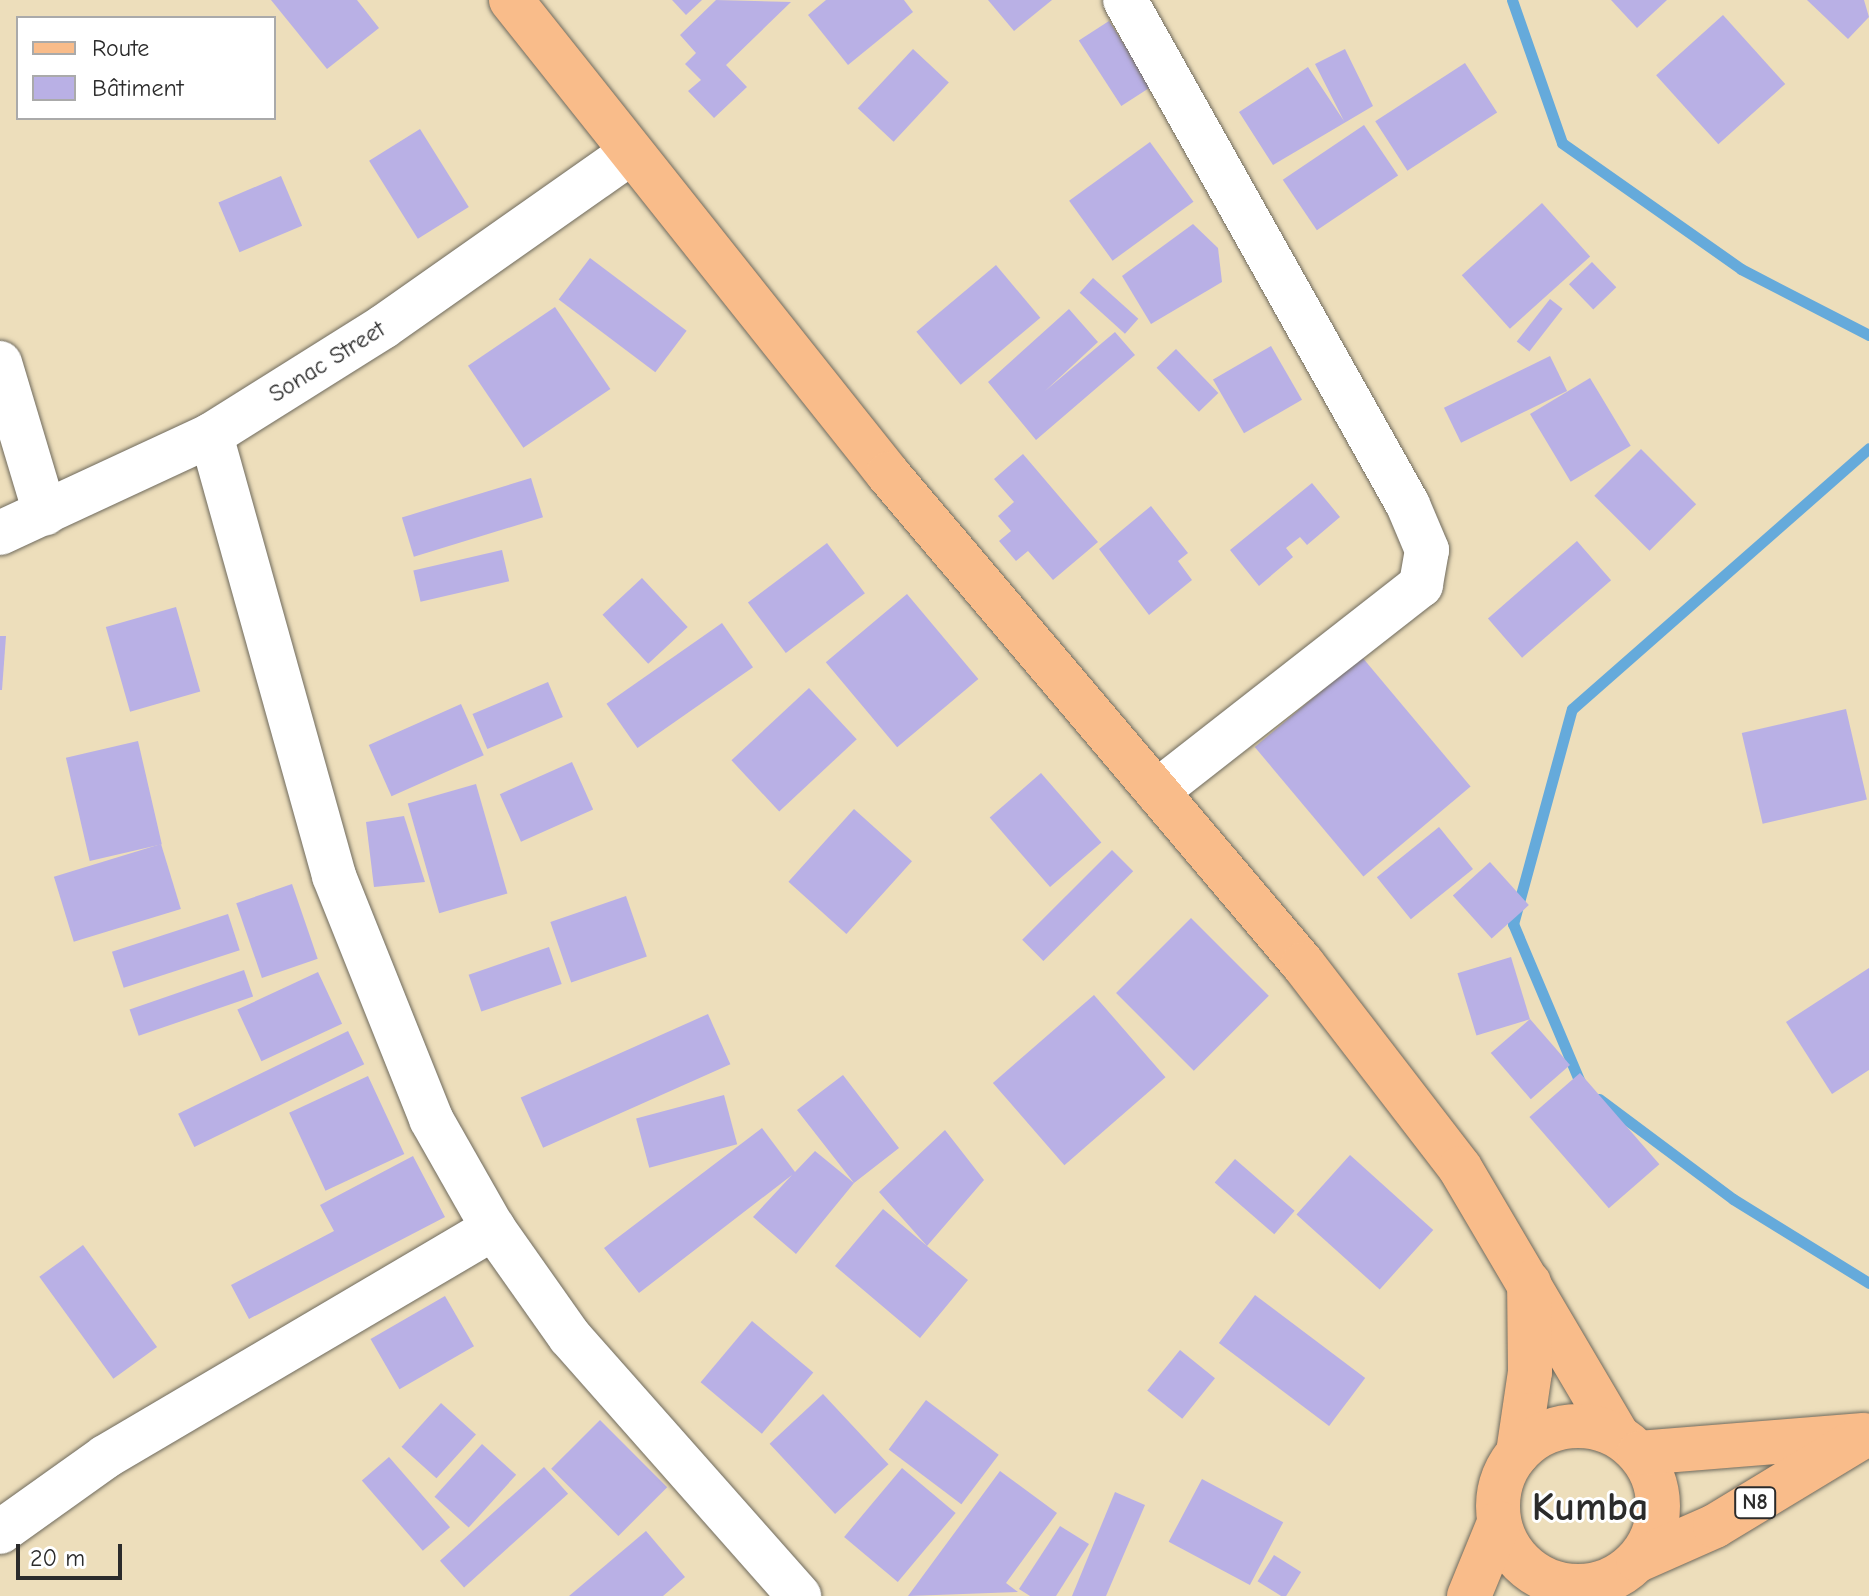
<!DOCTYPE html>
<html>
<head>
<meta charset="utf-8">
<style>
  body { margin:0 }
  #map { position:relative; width:1869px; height:1596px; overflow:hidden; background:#eddebb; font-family:"Comic Neue",sans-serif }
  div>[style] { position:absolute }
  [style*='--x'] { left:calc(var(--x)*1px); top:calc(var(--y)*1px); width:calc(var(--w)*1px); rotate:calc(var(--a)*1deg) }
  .stream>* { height:11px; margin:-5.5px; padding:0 5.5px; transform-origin:5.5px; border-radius:5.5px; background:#65aadb }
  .building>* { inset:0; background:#b9b0e5; transform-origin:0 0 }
  .roads { filter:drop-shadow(0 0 2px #6f6a5d) drop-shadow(0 0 2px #6f6a5d) }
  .minor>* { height:44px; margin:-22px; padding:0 22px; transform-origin:22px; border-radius:22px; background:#fff }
  .major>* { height:44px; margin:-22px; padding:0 22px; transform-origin:22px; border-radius:22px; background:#f9bc8a }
  .highway>* { height:44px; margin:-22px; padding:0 22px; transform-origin:22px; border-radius:22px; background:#f9bc8a }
  .highway>.ring { margin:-22px; padding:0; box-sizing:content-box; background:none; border:44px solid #f9bc8a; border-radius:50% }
  span { translate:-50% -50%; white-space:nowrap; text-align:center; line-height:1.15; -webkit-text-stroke:6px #fff; paint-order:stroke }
  .shield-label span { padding:2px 6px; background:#fff; border:2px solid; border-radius:6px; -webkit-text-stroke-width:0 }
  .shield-label { font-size:22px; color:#2b2b2b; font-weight:700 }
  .street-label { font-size:24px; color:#2b2b2b }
  .town-label { font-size:40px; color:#2b2b2b; font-weight:700 }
  .legend { position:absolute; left:16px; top:16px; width:260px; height:104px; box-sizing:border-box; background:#fff; border:2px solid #aaa; margin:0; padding:10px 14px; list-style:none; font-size:24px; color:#2b2b2b }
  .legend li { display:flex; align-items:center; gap:16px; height:40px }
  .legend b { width:40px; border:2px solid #aaa }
  .scale { position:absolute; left:16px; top:1544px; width:106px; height:36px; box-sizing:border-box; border:4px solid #2b2b2b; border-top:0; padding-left:10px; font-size:24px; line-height:28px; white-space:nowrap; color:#2b2b2b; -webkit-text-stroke:6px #fff; paint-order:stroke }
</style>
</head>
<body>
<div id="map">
  <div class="stream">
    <div style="--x:1512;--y:0;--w:151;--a:70.7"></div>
    <div style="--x:1562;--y:143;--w:219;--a:35.1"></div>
    <div style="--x:1741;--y:269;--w:144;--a:27.3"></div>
    <div style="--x:1582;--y:1087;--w:177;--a:-112.9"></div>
    <div style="--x:1513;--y:924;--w:223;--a:-74.7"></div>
    <div style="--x:1572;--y:709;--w:395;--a:-41.3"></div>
    <div style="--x:1599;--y:1099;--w:167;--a:36.7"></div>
    <div style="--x:1733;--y:1199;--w:160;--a:31.7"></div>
  </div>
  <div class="building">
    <div style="clip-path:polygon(271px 0,357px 0,379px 28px,327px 69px)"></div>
    <div style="clip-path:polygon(672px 0,702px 0,686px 15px)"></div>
    <div style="clip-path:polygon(716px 0,791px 2px,726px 65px,747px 87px,714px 118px,688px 91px,701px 80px,685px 64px,696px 53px,680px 35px)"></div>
    <div style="clip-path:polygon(826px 0,904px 0,913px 12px,848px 65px,808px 15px)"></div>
    <div style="clip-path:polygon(988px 0,1052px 0,1014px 31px)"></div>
    <div style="clip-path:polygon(1611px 0,1667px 0,1637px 28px)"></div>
    <div style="clip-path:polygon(1807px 0,1864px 0,1869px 17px,1848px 39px)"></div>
    <div style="left:1723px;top:15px;width:93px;height:90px;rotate:48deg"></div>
    <div style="left:1109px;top:21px;width:78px;height:36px;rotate:57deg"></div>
    <div style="left:913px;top:49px;width:49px;height:81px;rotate:43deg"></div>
    <div style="clip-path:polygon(1345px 49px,1373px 106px,1273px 165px,1239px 112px,1308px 67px,1344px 121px,1315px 64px)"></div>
    <div style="left:1465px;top:63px;width:59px;height:107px;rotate:57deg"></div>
    <div style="left:1364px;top:125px;width:61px;height:98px;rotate:56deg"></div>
    <div style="left:420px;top:129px;width:92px;height:60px;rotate:58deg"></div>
    <div style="left:1150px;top:142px;width:74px;height:100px;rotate:54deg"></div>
    <div style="left:281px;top:176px;width:54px;height:68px;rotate:67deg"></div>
    <div style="left:1542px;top:203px;width:72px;height:108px;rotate:48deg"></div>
    <div style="clip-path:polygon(1193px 224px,1218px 248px,1222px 282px,1151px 324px,1122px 276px)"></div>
    <div style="left:590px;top:258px;width:121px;height:52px;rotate:37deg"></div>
    <div style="left:1592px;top:262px;width:35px;height:32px;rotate:46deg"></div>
    <div style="left:996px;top:265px;width:69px;height:104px;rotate:50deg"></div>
    <div style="left:1093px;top:278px;width:61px;height:20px;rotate:42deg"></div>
    <div style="left:1550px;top:299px;width:16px;height:54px;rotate:38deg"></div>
    <div style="left:555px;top:307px;width:99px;height:105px;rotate:56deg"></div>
    <div style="clip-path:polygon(1069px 309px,1098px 342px,1045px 391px,1115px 332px,1135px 355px,1036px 440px,988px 382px)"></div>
    <div style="left:1271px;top:346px;width:62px;height:67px;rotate:60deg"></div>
    <div style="left:1176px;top:349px;width:61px;height:27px;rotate:46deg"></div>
    <div style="left:1550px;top:356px;width:39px;height:118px;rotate:64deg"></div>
    <div style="left:1590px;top:378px;width:79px;height:70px;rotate:59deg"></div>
    <div style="left:1641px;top:449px;width:78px;height:66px;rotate:45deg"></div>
    <div style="clip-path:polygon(1023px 454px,1098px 542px,1053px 580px,1028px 551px,1016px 561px,999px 541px,1011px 531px,998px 516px,1014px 502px,994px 479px)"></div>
    <div style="left:531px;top:478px;width:41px;height:135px;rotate:73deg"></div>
    <div style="clip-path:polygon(1312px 483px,1340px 517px,1307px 545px,1300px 537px,1286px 548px,1293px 557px,1259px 586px,1230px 550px)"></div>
    <div style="clip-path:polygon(1151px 506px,1188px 553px,1178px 561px,1192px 580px,1149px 615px,1099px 549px)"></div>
    <div style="left:1577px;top:541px;width:52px;height:118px;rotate:49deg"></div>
    <div style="left:827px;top:543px;width:63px;height:99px;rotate:53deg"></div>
    <div style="left:502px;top:550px;width:32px;height:91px;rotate:77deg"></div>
    <div style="left:642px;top:578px;width:67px;height:54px;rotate:47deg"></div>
    <div style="left:907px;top:594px;width:111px;height:106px;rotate:50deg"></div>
    <div style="left:176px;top:607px;width:88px;height:73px;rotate:74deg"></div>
    <div style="left:722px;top:623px;width:54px;height:141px;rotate:55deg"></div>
    <div style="clip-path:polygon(0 636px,6px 636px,2px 690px,0 690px)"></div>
    <div style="left:1362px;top:657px;width:169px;height:140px;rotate:50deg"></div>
    <div style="left:548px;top:682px;width:38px;height:82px;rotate:67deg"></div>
    <div style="left:809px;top:688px;width:70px;height:106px;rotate:47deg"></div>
    <div style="left:461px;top:704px;width:56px;height:101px;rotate:66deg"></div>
    <div style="left:1846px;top:709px;width:93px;height:107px;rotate:77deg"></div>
    <div style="left:138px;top:741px;width:106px;height:74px;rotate:77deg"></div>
    <div style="left:572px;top:762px;width:52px;height:79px;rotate:66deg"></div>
    <div style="left:1041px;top:773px;width:92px;height:68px;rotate:49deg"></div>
    <div style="left:476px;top:784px;width:114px;height:71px;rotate:74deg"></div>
    <div style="left:854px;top:809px;width:78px;height:98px;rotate:42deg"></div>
    <div style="clip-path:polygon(404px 816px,425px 882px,374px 887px,366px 822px)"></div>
    <div style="left:1439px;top:827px;width:54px;height:80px;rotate:51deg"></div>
    <div style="left:161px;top:844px;width:68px;height:112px;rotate:73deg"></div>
    <div style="left:1112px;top:850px;width:30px;height:127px;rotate:45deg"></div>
    <div style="left:1490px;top:862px;width:58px;height:50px;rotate:48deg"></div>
    <div style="left:292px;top:884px;width:79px;height:59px;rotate:71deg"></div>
    <div style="left:626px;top:896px;width:64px;height:80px;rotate:71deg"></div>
    <div style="left:228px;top:914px;width:38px;height:122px;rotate:72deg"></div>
    <div style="left:1191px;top:918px;width:110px;height:106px;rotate:45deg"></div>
    <div style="left:549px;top:947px;width:39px;height:85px;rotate:71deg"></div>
    <div style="left:1511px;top:957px;width:65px;height:56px;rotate:73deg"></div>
    <div style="clip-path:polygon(1869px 968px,1869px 1070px,1832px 1094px,1786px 1022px)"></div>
    <div style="left:244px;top:970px;width:28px;height:121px;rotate:71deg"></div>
    <div style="left:318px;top:972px;width:57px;height:89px;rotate:65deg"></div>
    <div style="left:1094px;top:995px;width:109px;height:134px;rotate:49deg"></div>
    <div style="left:708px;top:1014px;width:55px;height:205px;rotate:66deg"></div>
    <div style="left:1530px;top:1019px;width:61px;height:52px;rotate:49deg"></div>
    <div style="left:348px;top:1031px;width:37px;height:189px;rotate:64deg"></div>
    <div style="left:1580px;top:1073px;width:121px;height:67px;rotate:49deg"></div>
    <div style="clip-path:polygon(843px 1075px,899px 1148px,854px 1183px,796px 1254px,753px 1217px,792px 1175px,639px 1293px,604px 1248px,762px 1128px,795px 1172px,815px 1151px,854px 1183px,797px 1110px)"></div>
    <div style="left:368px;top:1076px;width:86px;height:87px;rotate:65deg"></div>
    <div style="left:724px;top:1095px;width:51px;height:91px;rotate:75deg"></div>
    <div style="clip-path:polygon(945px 1130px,984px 1180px,927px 1246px,968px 1280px,920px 1338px,835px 1266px,883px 1209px,927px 1246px,879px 1192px)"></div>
    <div style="left:1350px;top:1155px;width:112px;height:80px;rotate:42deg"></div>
    <div style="clip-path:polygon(413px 1156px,445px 1217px,249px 1319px,231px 1285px,334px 1231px,320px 1205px)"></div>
    <div style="left:1235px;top:1159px;width:79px;height:31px;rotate:41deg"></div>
    <div style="left:83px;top:1245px;width:126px;height:54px;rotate:54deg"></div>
    <div style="left:1255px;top:1295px;width:138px;height:60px;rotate:37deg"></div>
    <div style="left:445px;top:1296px;width:58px;height:86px;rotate:60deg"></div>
    <div style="left:752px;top:1321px;width:80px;height:80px;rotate:40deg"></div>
    <div style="left:1180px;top:1350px;width:45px;height:52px;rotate:39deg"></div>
    <div style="left:823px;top:1394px;width:96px;height:73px;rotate:47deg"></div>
    <div style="left:926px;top:1400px;width:91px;height:62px;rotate:37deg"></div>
    <div style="left:441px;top:1403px;width:47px;height:59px;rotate:42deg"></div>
    <div style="left:600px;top:1420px;width:95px;height:69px;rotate:45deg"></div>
    <div style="left:482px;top:1444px;width:46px;height:71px;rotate:42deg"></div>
    <div style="left:389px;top:1457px;width:93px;height:36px;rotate:49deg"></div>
    <div style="left:544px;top:1467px;width:36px;height:140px;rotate:48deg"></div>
    <div style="left:902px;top:1468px;width:70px;height:90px;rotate:40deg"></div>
    <div style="clip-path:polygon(1000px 1471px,1057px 1513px,1006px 1583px,1018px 1592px,908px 1596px)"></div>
    <div style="left:1202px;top:1479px;width:92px;height:71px;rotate:28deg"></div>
    <div style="clip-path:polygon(1115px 1492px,1145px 1505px,1106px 1596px,1072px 1596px)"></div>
    <div style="clip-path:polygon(1060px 1526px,1089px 1544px,1056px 1596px,1030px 1596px,1019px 1589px)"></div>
    <div style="clip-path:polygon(646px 1531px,685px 1577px,663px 1596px,569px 1596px)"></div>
    <div style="left:1274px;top:1555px;width:32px;height:31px;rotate:32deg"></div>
  </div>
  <div class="roads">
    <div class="minor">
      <div style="--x:1125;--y:0;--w:579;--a:60.73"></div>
      <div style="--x:1408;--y:505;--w:49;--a:67.1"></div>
      <div style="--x:1427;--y:550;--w:36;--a:100"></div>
      <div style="--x:1421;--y:585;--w:335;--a:142"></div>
      <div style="--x:0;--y:363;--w:157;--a:73.3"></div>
      <div style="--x:211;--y:435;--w:458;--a:74.4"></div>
      <div style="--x:334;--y:876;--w:262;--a:68.2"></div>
      <div style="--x:431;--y:1119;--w:125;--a:60.4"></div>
      <div style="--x:493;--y:1228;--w:133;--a:54.8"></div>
      <div style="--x:570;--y:1337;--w:346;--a:48.5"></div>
      <div style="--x:0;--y:533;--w:233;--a:-24.9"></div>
      <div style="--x:211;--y:435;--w:203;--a:-32.1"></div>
      <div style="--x:383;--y:327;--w:303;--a:-35.1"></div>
      <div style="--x:0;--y:1532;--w:129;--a:-35.5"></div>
      <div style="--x:105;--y:1457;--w:451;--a:-30.5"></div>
    </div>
    <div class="major">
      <div style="--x:511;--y:0;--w:606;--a:51.5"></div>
      <div style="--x:888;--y:474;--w:642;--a:49.74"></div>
      <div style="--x:1303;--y:964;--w:257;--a:52.4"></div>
      <div style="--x:1460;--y:1168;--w:310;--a:59.5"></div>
      <div style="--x:1518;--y:1453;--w:82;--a:-81.6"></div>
      <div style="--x:1530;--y:1372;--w:89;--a:-90.6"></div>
    </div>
    <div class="highway">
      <div class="ring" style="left:1498px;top:1426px;width:116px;height:116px"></div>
      <div style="--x:1639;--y:1453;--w:225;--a:-4.6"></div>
      <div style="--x:1638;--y:1560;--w:84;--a:-23.8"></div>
      <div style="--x:1715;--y:1526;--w:175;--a:-31.2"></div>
      <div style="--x:1469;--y:1596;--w:79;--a:-67.7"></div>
    </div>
  </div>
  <div class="shield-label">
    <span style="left:1755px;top:1503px">N8</span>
  </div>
  <div class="street-label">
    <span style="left:327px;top:362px;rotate:-32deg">Sonac Street</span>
  </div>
  <div class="town-label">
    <span style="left:1590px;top:1507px">Kumba</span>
  </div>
  <ul class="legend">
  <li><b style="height:10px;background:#f9bc8a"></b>Route</li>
  <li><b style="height:22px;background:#b9b0e5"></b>Bâtiment</li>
  </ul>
  <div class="scale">20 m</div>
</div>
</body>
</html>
